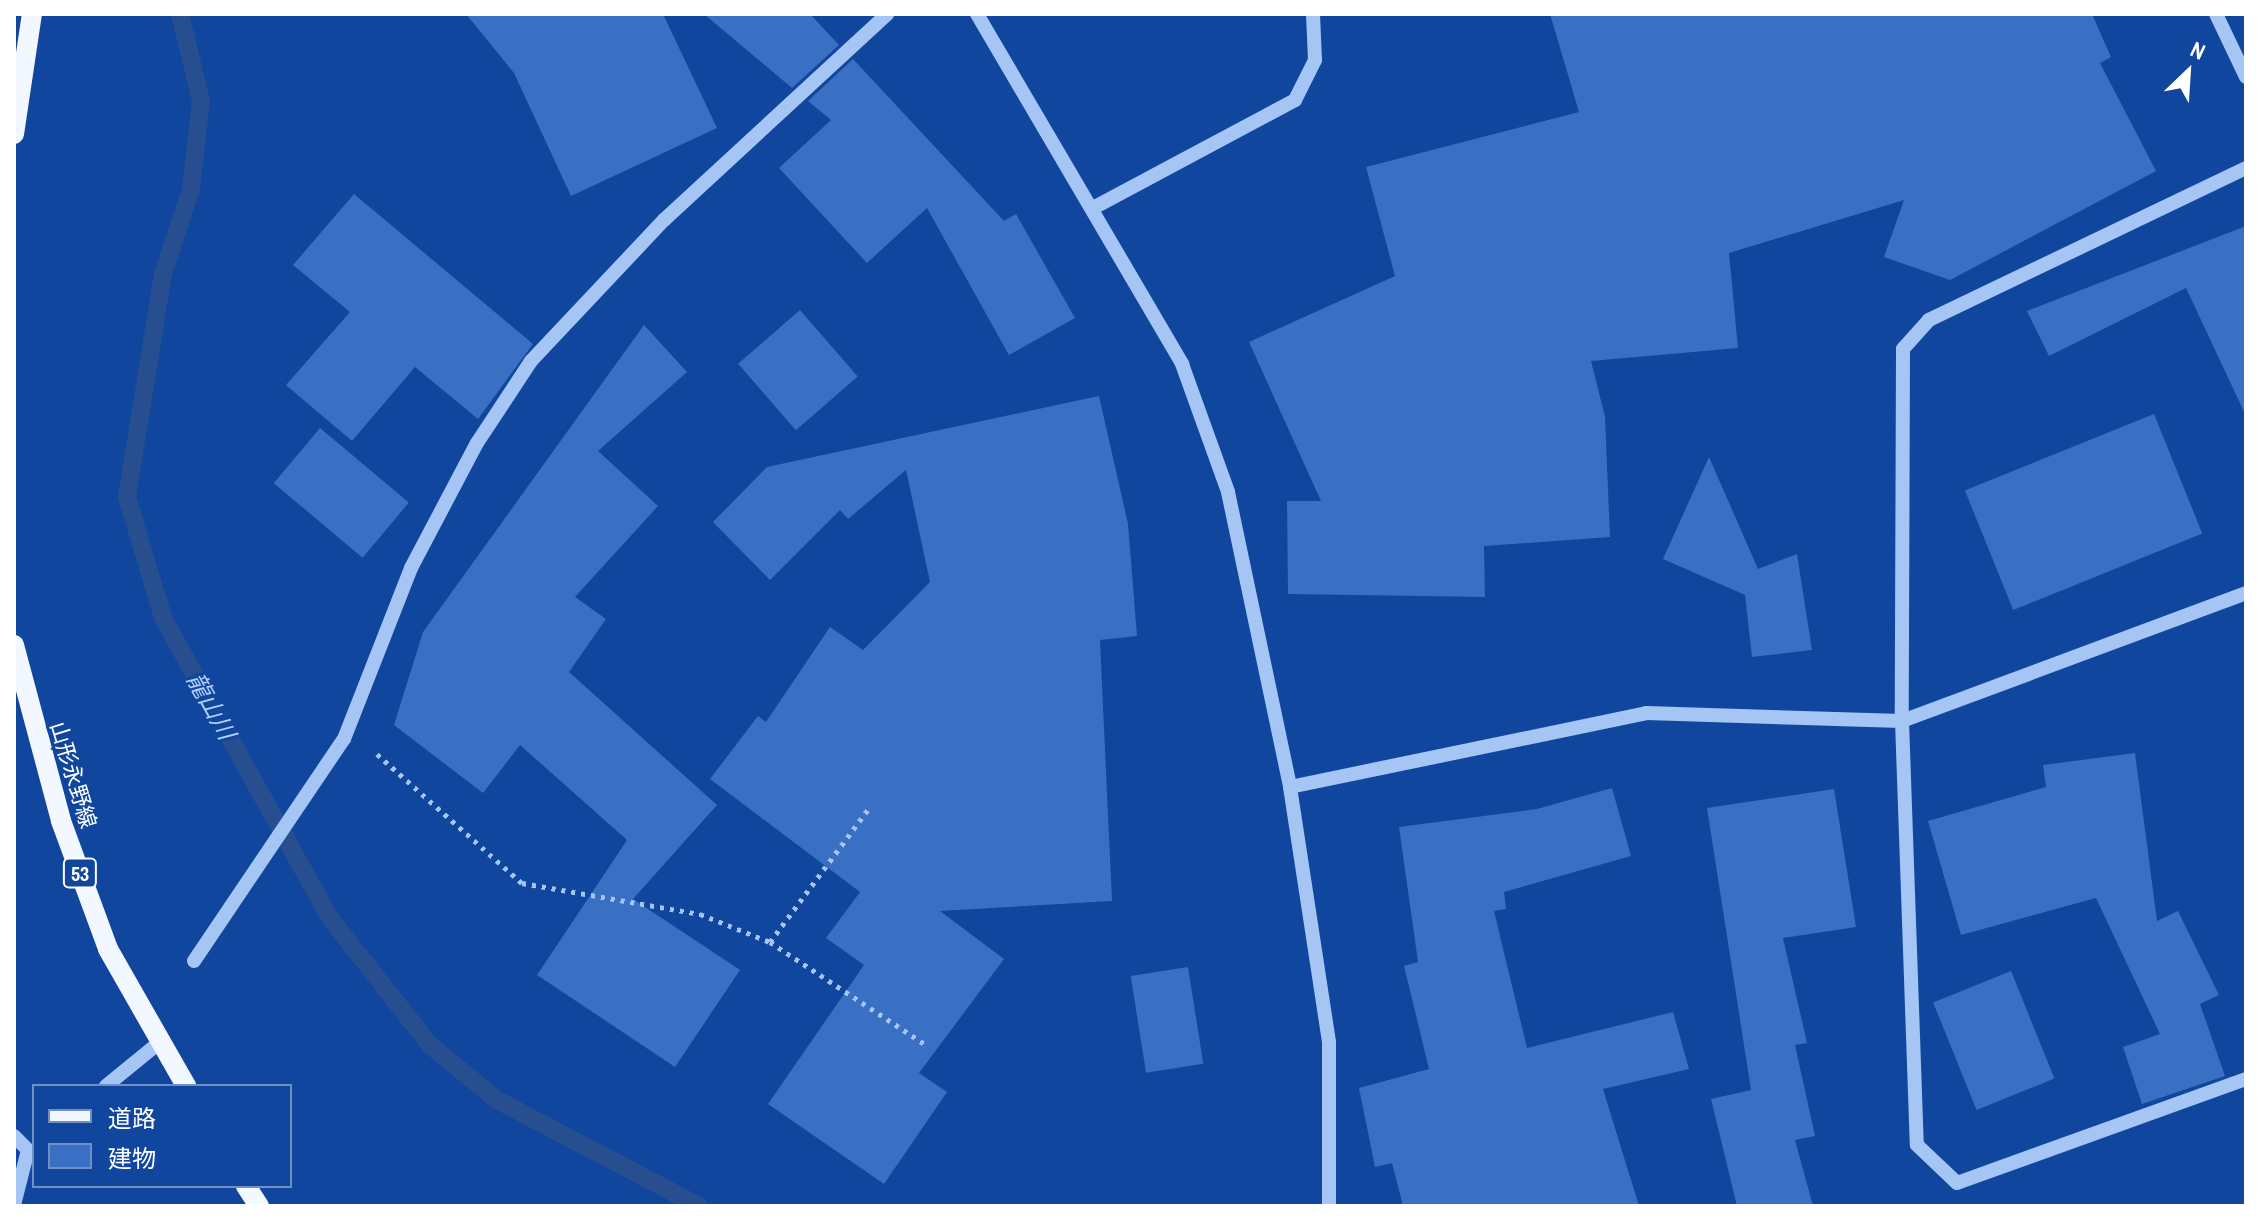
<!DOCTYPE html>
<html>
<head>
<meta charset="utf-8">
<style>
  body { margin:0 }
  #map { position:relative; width:2260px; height:1220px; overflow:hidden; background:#10469d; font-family:"Archivo Narrow","Noto Sans JP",sans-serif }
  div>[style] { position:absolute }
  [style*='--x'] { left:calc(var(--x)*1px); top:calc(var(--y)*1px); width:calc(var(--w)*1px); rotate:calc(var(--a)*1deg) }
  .stream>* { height:18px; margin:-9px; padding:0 9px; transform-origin:9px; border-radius:9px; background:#274f90 }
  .building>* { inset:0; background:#3970c4; transform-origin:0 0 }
  .path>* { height:5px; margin-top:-2.5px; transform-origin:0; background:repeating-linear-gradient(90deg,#a5c5f5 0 4px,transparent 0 10px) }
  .minor>* { height:14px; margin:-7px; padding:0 7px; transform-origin:7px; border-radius:7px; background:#a5c5f5 }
  .major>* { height:20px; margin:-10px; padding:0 10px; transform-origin:10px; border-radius:10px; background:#f3f7ff }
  span { translate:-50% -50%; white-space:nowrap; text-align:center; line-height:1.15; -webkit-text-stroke:6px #10469d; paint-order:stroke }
  .shield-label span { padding:2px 6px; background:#10469d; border:2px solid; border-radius:6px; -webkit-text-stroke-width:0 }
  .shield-label { font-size:20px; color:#fff; font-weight:700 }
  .street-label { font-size:22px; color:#fff }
  .water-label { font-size:24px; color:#b2cffb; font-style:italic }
  .frame { position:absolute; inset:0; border:16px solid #fff; pointer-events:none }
  .legend { position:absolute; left:32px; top:1084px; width:260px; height:104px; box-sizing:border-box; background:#10469d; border:2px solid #7090c4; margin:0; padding:10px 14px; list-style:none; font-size:24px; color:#fff }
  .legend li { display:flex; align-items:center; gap:16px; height:40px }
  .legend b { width:40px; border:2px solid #7090c4 }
  .north { position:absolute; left:2148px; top:32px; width:80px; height:80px; -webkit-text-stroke:6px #10469d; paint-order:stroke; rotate:25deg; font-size:22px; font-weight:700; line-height:32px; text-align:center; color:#fff }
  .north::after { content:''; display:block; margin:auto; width:28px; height:36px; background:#fff; clip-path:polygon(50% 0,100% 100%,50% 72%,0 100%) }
</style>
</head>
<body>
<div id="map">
  <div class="stream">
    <div style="--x:180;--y:14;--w:89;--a:76.4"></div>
    <div style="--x:201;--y:101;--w:89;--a:96.5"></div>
    <div style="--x:191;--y:189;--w:89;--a:108.2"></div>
    <div style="--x:163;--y:274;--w:226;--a:99.2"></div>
    <div style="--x:127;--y:497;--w:126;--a:73.4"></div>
    <div style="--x:163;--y:618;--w:343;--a:60.9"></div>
    <div style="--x:330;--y:918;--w:162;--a:51.8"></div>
    <div style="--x:430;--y:1045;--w:87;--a:39.4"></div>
    <div style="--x:497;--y:1100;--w:228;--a:27.7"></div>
  </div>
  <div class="building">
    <div style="clip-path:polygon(466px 14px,663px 14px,717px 128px,571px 196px,514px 73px)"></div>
    <div style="clip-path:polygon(704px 14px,810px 14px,839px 45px,792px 88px)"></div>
    <div style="clip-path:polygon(1550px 14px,2092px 14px,2111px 57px,2100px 63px,2156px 171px,1950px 280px,1884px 257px,1904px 200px,1729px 253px,1738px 348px,1591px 361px,1605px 417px,1610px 537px,1484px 546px,1485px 597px,1288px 594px,1287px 501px,1321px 501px,1249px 342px,1395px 276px,1366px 167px,1579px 112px)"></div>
    <div style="clip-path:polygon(853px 59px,1004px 221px,1016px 214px,1075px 318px,1009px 355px,927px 208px,867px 263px,779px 168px,831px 120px,808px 101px)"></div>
    <div style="clip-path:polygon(354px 194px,533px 344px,478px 419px,415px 367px,352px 441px,286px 385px,350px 312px,293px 265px)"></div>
    <div style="clip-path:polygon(2246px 226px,2246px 416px,2186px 288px,2049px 356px,2027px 311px)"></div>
    <div style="left:800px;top:310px;width:88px;height:82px;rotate:49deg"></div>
    <div style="clip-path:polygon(644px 325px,687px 372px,598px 451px,658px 506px,575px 597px,606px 619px,569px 672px,717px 805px,633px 899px,740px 970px,675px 1067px,537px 975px,627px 840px,520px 745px,483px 793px,394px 725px,423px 632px)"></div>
    <div style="clip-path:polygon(1099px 396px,1128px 524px,1137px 636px,1100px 640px,1112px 901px,940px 911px,1004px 959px,919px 1073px,947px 1092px,884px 1184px,768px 1104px,864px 965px,826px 938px,860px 892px,710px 779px,758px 716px,766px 722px,830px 627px,863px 650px,930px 582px,906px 470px,848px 519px,840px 510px,770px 580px,713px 522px,767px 467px)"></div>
    <div style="left:2154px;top:414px;width:129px;height:204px;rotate:68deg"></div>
    <div style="left:320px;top:428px;width:116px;height:72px;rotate:40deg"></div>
    <div style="clip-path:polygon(1709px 457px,1758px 569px,1797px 554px,1812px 650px,1752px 657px,1745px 595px,1663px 559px)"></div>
    <div style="clip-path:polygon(2135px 753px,2157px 921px,2178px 911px,2219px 995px,2200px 1004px,2225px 1076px,2142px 1104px,2123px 1047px,2160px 1034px,2096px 898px,1961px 935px,1928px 821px,2046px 787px,2043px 765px)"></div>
    <div style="clip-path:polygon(1612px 788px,1631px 856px,1504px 892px,1506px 909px,1494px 911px,1527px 1048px,1673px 1012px,1689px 1069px,1603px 1089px,1639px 1206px,1403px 1206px,1392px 1163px,1375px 1167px,1359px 1088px,1429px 1069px,1404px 966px,1418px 962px,1399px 827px,1537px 809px)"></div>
    <div style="clip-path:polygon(1834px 789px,1856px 927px,1783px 938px,1807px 1043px,1795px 1045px,1815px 1136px,1795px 1140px,1813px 1206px,1737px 1206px,1711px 1099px,1751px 1090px,1707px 808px)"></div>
    <div style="left:1188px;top:967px;width:98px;height:58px;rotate:81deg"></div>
    <div style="left:2011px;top:971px;width:116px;height:84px;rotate:68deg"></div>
  </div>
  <div class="path">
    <div style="--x:377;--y:754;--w:194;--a:41.7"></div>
    <div style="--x:522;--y:883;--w:181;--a:9.9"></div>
    <div style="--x:700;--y:914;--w:75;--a:21.8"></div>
    <div style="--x:770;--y:942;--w:167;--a:-53.5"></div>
    <div style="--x:770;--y:942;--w:189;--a:33.4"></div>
  </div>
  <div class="minor">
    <div style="--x:977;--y:14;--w:406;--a:59.6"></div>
    <div style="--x:1182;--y:364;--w:136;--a:70.2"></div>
    <div style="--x:1228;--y:492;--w:301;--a:78.1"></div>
    <div style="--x:1290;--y:787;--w:258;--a:81.3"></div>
    <div style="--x:1329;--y:1042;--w:164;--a:90"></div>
    <div style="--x:2216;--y:14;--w:70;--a:64.5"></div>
    <div style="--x:2246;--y:168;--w:352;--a:154.4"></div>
    <div style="--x:1929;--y:320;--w:39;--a:132"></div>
    <div style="--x:1903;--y:349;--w:372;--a:90.2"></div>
    <div style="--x:1902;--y:721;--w:424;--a:88"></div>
    <div style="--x:1917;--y:1145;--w:55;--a:43.5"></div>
    <div style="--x:1957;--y:1183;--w:307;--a:-19.8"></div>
    <div style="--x:1093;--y:208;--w:229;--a:-28.1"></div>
    <div style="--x:1295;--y:100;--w:45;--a:-63.4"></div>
    <div style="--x:1315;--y:60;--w:46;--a:-92.5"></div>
    <div style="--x:1290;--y:787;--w:364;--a:-11.7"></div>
    <div style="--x:1646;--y:713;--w:256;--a:1.8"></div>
    <div style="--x:1902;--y:721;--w:367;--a:-20.4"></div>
    <div style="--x:194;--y:961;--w:268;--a:-56"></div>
    <div style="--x:344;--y:739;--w:184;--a:-68.6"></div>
    <div style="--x:411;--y:568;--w:141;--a:-62.2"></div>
    <div style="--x:477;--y:443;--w:98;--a:-56.6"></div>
    <div style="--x:531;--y:361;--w:194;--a:-46.7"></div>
    <div style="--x:664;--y:220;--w:304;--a:-42.7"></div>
    <div style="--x:106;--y:1086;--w:70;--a:-39.2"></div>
    <div style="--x:14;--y:1136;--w:20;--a:45"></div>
    <div style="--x:28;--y:1150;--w:57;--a:104.3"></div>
  </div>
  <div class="major">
    <div style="--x:14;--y:134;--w:121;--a:-81.5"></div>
    <div style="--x:14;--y:645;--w:182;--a:75"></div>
    <div style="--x:61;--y:821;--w:136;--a:69.8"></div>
    <div style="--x:108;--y:949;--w:158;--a:60.3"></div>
    <div style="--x:246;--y:1186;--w:24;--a:57"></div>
  </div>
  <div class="shield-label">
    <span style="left:80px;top:873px">53</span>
  </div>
  <div class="street-label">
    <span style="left:73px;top:775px;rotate:73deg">山形永野線</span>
  </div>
  <div class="water-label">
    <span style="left:211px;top:706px;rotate:61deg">龍山川</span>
  </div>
  <div class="frame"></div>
  <ul class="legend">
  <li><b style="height:10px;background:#f3f7ff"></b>道路</li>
  <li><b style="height:22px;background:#3970c4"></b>建物</li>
  </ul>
  <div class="north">N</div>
</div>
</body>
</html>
